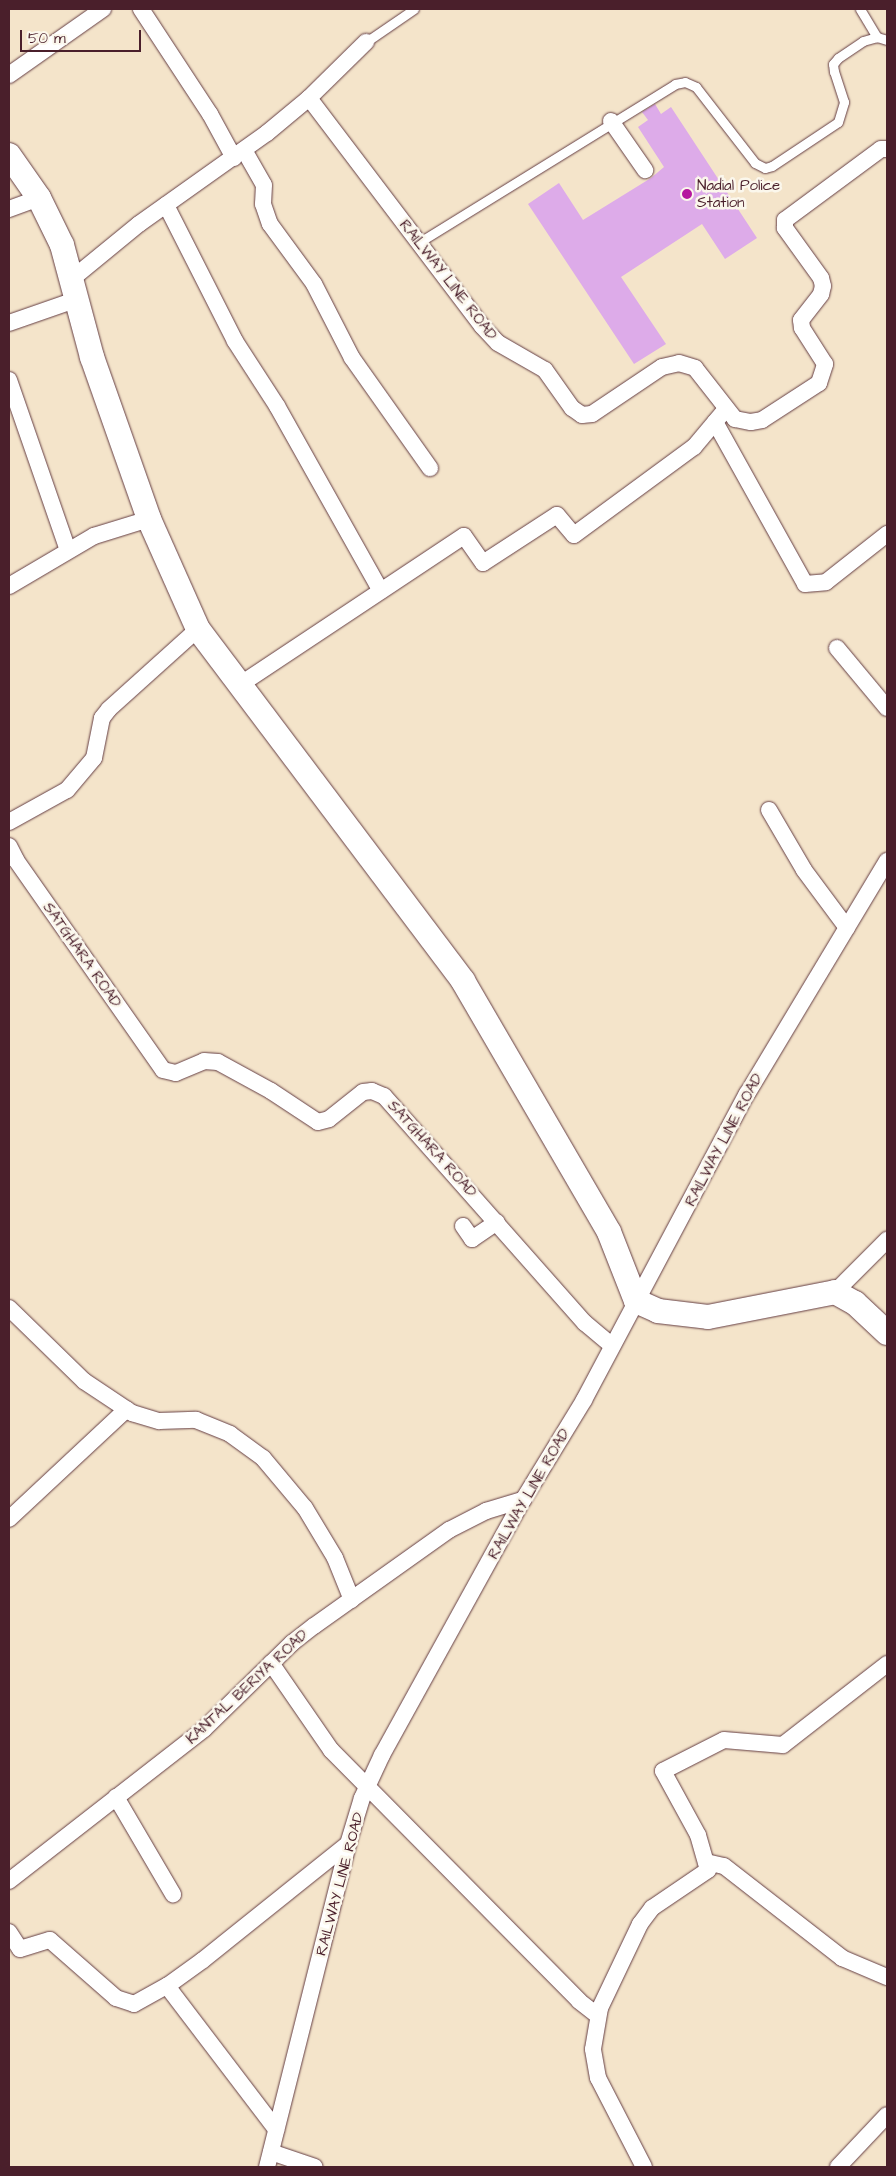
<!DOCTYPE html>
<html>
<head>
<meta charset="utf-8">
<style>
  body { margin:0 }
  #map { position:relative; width:896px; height:2176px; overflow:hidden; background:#f4e4ca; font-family:"Architects Daughter",sans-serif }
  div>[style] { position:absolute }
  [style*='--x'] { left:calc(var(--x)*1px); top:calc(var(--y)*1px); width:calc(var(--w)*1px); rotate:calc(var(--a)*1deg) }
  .building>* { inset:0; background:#ddabe9 }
  .roads { filter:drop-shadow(0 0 1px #643d43) drop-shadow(0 0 1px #643d43) }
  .lane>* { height:9px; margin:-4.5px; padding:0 4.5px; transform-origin:4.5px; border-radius:4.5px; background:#fff }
  .street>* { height:16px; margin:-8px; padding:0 8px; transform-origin:8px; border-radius:8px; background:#fff }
  .secondary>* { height:24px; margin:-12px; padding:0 12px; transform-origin:12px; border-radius:12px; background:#fff }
  .dots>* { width:14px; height:14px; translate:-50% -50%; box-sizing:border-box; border:2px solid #fbf7ec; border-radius:50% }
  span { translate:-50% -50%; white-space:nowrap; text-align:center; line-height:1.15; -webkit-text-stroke:5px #fbf7ec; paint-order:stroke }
  .poi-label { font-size:15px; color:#4a1f2b }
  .left { translate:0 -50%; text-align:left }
  .street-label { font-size:15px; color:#4a1f2b }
  .frame { position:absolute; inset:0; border:10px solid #4a1f2b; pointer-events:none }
  .scale { position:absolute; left:20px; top:30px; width:121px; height:22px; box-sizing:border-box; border:2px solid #4a1f2b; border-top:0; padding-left:6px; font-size:15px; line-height:18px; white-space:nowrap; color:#4a1f2b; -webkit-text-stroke:4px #fbf7ec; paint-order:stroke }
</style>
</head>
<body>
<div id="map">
  <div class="building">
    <div style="clip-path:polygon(655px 104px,661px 114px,671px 107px,757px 238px,725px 259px,702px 224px,621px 277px,666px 344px,634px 364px,528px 204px,559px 183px,583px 220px,651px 178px,664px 167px,638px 127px,648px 120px,642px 112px)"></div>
  </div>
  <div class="roads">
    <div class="lane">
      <div style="--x:860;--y:9;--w:33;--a:59"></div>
      <div style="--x:366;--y:42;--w:58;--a:-34.5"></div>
      <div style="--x:418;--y:243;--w:302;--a:-31.7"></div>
      <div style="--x:675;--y:84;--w:10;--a:-11"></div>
      <div style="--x:685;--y:82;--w:12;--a:24"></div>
      <div style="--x:696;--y:87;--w:96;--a:52.2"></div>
      <div style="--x:755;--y:163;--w:11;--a:27"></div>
      <div style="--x:765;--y:168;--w:7;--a:-16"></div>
      <div style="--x:772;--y:166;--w:79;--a:-33.7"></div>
      <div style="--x:838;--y:122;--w:21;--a:-73"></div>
      <div style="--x:844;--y:102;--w:32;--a:-108"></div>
      <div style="--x:834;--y:72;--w:8;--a:-97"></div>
      <div style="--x:833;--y:64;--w:8;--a:-50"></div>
      <div style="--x:838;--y:58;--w:30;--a:-34"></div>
      <div style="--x:863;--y:41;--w:15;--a:-16"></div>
      <div style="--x:877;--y:37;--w:10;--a:17"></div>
    </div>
    <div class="street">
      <div style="--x:141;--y:9;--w:126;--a:56.7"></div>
      <div style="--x:210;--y:114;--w:50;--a:61.4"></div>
      <div style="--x:9;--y:75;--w:115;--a:-35.1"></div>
      <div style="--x:309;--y:98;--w:286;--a:52.8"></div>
      <div style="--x:482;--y:326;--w:23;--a:47"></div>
      <div style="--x:498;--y:343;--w:54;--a:29.9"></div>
      <div style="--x:545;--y:370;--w:47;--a:54.6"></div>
      <div style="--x:572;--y:408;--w:12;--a:35"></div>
      <div style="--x:582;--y:415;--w:10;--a:-6"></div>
      <div style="--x:592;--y:414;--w:84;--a:-33.9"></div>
      <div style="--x:662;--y:367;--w:17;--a:-13"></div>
      <div style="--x:679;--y:363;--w:17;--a:17"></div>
      <div style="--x:695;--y:368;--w:65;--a:51.9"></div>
      <div style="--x:735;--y:419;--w:16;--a:11"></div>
      <div style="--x:751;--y:422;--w:11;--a:-10"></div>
      <div style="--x:762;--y:420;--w:68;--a:-33"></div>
      <div style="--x:819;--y:383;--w:20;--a:-72"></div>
      <div style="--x:825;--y:364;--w:43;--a:-122.6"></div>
      <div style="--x:802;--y:328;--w:8;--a:-97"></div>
      <div style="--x:801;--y:320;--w:33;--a:-52"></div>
      <div style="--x:821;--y:294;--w:8;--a:-76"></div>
      <div style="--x:823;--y:286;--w:8;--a:-104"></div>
      <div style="--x:821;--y:278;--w:62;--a:-125.8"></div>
      <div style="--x:785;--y:228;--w:8;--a:-90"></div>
      <div style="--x:785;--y:220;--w:119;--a:-36.5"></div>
      <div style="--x:881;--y:149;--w:6;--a:0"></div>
      <div style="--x:611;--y:121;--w:60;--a:55.2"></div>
      <div style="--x:244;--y:150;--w:40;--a:60.3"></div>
      <div style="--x:264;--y:185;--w:19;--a:93"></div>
      <div style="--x:263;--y:204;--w:21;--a:71"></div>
      <div style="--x:270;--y:224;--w:74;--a:53.7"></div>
      <div style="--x:314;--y:284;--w:83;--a:62.8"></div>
      <div style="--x:352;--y:358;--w:135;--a:54.7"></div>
      <div style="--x:166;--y:205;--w:153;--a:63.1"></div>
      <div style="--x:235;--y:341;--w:77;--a:57.1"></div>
      <div style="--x:277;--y:406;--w:212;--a:60.7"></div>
      <div style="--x:9;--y:209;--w:32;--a:-20"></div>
      <div style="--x:73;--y:278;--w:85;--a:-39.3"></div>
      <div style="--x:139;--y:224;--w:157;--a:-35.4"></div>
      <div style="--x:267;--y:133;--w:55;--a:-39.8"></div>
      <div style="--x:309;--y:98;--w:80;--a:-44.5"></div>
      <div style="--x:9;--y:323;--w:73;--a:-19.2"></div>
      <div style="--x:9;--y:380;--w:180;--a:70.9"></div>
      <div style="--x:715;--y:422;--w:185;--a:60.9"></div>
      <div style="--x:805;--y:584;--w:21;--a:-5"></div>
      <div style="--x:826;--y:582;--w:78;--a:-38.2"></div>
      <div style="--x:9;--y:586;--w:99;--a:-30.5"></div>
      <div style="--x:94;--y:536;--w:58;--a:-17.2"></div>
      <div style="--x:837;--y:648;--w:78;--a:50.2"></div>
      <div style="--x:238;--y:686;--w:271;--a:-33.6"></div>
      <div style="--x:464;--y:536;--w:33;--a:55"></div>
      <div style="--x:483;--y:563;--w:88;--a:-33"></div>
      <div style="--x:557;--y:515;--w:26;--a:50"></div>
      <div style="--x:574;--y:535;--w:149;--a:-36.3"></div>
      <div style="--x:694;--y:447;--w:48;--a:-50"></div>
      <div style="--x:769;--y:810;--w:69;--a:59.7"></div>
      <div style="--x:804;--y:870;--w:72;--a:53.4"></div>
      <div style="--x:9;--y:822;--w:66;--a:-28.9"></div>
      <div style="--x:67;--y:790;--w:42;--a:-49.8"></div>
      <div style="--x:94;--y:758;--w:41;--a:-78.7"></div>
      <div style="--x:102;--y:718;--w:11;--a:-52"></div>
      <div style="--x:109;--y:709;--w:120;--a:-42"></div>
      <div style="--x:9;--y:846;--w:16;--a:63"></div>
      <div style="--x:16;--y:860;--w:256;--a:55"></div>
      <div style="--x:163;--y:1070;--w:13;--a:13"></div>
      <div style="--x:176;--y:1073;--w:30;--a:-23"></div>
      <div style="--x:204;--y:1061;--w:14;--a:4"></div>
      <div style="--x:218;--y:1062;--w:60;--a:28.7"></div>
      <div style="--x:271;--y:1091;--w:56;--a:33.4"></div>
      <div style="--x:318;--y:1122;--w:11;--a:-15"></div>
      <div style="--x:329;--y:1119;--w:43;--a:-38.5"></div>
      <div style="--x:363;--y:1092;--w:9;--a:-6"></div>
      <div style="--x:372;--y:1091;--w:13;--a:23"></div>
      <div style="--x:384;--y:1096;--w:303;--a:48.5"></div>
      <div style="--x:585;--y:1323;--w:35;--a:40"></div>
      <div style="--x:463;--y:1226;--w:16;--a:55"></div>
      <div style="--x:472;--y:1239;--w:30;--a:-34"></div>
      <div style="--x:835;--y:1292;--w:74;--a:-45"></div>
      <div style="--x:9;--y:1308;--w:105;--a:44.2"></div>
      <div style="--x:84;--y:1381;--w:58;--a:33.7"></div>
      <div style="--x:132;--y:1413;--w:28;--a:17"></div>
      <div style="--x:159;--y:1421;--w:37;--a:-2"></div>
      <div style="--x:196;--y:1420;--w:37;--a:22"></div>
      <div style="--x:230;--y:1434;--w:41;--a:36"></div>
      <div style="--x:263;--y:1458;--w:65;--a:50"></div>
      <div style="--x:305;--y:1508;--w:58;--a:59"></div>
      <div style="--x:335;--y:1558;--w:45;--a:68"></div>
      <div style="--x:9;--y:1519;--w:161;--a:-43"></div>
      <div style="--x:271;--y:1663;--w:106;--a:55.4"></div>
      <div style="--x:331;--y:1750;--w:353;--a:45.3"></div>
      <div style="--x:579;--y:2001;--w:24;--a:38"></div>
      <div style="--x:116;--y:1797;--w:113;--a:59.6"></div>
      <div style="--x:706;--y:1862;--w:18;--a:13"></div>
      <div style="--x:724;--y:1866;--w:150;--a:37.9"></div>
      <div style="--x:842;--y:1958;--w:49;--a:22.9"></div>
      <div style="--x:9;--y:1881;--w:247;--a:-37.9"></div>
      <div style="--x:204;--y:1729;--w:123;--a:-44.3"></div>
      <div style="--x:292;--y:1643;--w:28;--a:-38"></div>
      <div style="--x:314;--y:1626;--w:166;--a:-35.4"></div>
      <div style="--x:449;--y:1530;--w:42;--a:-27.2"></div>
      <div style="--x:486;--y:1511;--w:39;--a:-17"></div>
      <div style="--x:9;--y:1932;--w:20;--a:57"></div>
      <div style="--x:20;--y:1949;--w:31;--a:-17"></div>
      <div style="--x:50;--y:1940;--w:88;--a:41.3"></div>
      <div style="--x:116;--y:1998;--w:19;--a:18"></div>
      <div style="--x:134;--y:2004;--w:38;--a:-29"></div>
      <div style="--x:167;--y:1986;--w:44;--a:-35.8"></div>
      <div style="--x:203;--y:1960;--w:186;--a:-38.7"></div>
      <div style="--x:167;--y:1986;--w:180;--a:52.7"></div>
      <div style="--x:271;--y:2152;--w:46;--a:18.8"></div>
      <div style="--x:267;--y:2167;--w:333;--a:-75.9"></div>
      <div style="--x:348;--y:1844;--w:48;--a:-73.1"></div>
      <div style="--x:362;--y:1798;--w:47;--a:-65.1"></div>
      <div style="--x:382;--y:1755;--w:291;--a:-61.1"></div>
      <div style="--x:523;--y:1500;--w:117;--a:-58.6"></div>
      <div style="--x:584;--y:1400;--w:347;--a:-62"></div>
      <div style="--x:747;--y:1094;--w:272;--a:-59"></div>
      <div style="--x:644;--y:2167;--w:100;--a:-117.3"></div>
      <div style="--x:598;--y:2078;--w:29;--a:-100"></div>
      <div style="--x:593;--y:2049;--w:42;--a:-80.3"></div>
      <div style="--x:600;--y:2008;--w:93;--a:-64.5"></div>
      <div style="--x:640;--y:1924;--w:20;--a:-53"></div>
      <div style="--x:652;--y:1908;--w:68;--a:-34.2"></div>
      <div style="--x:708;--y:1870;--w:36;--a:-106"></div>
      <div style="--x:698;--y:1835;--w:73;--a:-118.7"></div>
      <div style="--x:663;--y:1771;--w:68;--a:-26.9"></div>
      <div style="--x:724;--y:1740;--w:59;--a:4.8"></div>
      <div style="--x:783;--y:1745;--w:132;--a:-37.9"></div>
      <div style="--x:838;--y:2167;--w:71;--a:-46.7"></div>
    </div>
    <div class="secondary">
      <div style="--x:9;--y:155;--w:52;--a:55.1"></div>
      <div style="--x:39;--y:198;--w:52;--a:63.9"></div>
      <div style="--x:62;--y:245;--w:116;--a:75"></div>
      <div style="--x:92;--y:357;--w:172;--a:70.6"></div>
      <div style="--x:149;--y:519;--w:120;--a:66"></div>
      <div style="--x:198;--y:629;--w:441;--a:53"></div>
      <div style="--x:463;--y:981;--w:290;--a:59.8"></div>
      <div style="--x:609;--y:1232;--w:74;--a:68.6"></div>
      <div style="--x:636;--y:1301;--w:24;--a:24"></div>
      <div style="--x:658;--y:1311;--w:50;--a:6.8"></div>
      <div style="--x:708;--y:1317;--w:129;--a:-11.1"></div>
      <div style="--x:835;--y:1292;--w:23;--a:29"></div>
      <div style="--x:855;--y:1303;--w:44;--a:43.2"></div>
    </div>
  </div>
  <div class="dots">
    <div style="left:687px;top:194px;background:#b5179e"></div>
  </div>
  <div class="poi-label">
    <span class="left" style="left:697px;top:194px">Nadial Police<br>Station</span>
  </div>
  <div class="street-label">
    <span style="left:448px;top:280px;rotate:52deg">RAILWAY LINE ROAD</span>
    <span style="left:82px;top:955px;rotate:55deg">SATGHARA ROAD</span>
    <span style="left:724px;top:1140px;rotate:-62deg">RAILWAY LINE ROAD</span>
    <span style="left:432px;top:1149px;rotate:48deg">SATGHARA ROAD</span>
    <span style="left:529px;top:1494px;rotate:-60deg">RAILWAY LINE ROAD</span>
    <span style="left:247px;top:1687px;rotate:-43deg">KANTAL BERIYA ROAD</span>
    <span style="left:340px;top:1884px;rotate:-75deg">RAILWAY LINE ROAD</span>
  </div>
  <div class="frame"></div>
  <div class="scale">50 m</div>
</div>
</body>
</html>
